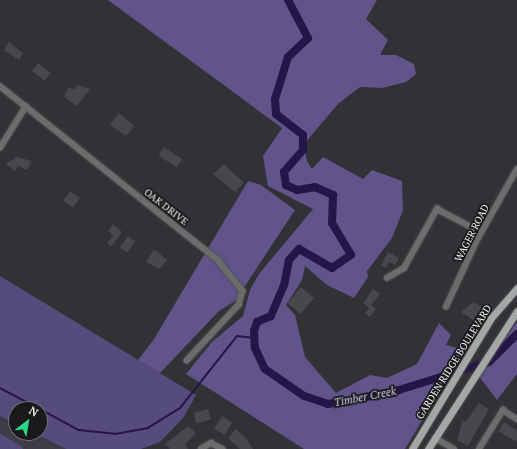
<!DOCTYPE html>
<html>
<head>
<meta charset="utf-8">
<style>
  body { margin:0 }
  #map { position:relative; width:517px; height:449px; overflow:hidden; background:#323136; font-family:"PT Serif",serif }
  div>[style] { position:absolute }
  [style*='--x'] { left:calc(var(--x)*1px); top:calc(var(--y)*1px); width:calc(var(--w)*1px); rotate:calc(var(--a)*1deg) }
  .built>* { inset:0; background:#3e3c46 }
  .green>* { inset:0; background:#564b7d }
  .forest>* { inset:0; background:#60548a }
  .stream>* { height:1.5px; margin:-0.75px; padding:0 0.75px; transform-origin:0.75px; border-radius:0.75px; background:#241646 }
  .river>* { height:8px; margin:-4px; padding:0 4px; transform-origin:4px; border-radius:4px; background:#241646 }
  .building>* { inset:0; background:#48474c; transform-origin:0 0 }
  .roads { filter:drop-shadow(0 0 1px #515055) drop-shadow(0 0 1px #515055) }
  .minor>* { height:5.5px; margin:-2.75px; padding:0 2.75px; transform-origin:2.75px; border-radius:2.75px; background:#6b6d6b }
  .major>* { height:7px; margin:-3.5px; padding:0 3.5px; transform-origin:3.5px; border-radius:3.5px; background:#a3a8a4 }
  span { translate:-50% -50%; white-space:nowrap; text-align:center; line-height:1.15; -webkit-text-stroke:3.5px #1a191b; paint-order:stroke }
  .street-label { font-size:10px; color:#f2f2f5 }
  .water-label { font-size:11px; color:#d7d2f3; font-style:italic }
  .north { position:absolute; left:8px; top:401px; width:40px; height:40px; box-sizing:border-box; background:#1a191b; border:1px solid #707072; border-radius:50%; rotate:31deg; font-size:11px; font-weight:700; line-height:16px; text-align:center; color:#f2f2f5 }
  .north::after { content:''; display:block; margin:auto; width:14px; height:18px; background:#2bd884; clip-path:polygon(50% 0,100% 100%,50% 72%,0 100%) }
</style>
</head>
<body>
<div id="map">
  <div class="built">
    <div style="clip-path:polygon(0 416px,16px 424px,16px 433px,34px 433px,66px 449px,0 449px)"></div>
  </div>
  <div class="green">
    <div style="clip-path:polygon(0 276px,196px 395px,183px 418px,160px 442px,141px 449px,66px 449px,34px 433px,40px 433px,40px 409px,16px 409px,16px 424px,0 416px)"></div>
    <div style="clip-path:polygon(0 433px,22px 447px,23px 449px,0 449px)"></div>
  </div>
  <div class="forest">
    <div style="clip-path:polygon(108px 0,377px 0,366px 19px,388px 40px,380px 55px,396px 55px,414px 64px,416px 74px,406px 82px,382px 88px,360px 87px,338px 104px,304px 144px,307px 161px,312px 169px,323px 157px,363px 179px,372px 170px,402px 181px,403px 210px,392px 238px,367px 271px,368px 277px,354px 298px,327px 285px,305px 266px,302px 280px,286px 305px,295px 315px,305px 357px,336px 393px,370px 375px,387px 378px,417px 364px,439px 323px,451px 335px,446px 345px,464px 350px,405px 449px,304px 449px,186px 374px,212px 342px,243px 316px,250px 290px,259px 274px,313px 209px,268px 186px,263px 156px,282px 128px)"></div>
    <div style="clip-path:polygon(248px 181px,261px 185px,295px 210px,235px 301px,219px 311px,160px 373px,138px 360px,154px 339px)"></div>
    <div style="clip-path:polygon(517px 322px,517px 374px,497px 400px,478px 375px)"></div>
  </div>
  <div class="stream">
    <div style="--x:0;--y:388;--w:45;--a:27.7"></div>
    <div style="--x:40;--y:409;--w:44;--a:28.3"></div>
    <div style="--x:79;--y:430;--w:36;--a:6"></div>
    <div style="--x:115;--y:434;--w:34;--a:-10"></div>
    <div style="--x:148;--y:428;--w:39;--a:-32"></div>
    <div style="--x:181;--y:407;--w:90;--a:-51.7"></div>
    <div style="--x:237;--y:336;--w:18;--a:6"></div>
  </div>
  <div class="river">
    <div style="--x:288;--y:0;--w:43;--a:62.2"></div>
    <div style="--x:308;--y:38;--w:28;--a:136"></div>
    <div style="--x:288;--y:57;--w:44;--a:107.2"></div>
    <div style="--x:275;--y:99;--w:15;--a:86"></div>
    <div style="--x:276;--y:114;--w:34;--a:38"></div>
    <div style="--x:303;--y:135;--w:15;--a:90"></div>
    <div style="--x:303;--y:150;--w:29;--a:131"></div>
    <div style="--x:284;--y:172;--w:13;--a:81"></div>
    <div style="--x:286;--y:185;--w:12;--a:24"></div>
    <div style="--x:297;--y:190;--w:18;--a:-9"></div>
    <div style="--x:315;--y:187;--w:20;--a:24"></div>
    <div style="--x:333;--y:195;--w:28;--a:92"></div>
    <div style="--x:332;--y:223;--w:37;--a:59"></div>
    <div style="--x:351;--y:255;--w:23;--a:146"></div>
    <div style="--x:332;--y:268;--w:38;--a:-150"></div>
    <div style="--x:299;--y:249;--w:15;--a:132"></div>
    <div style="--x:289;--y:260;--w:25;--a:101"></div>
    <div style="--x:284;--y:285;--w:34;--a:113"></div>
    <div style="--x:271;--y:316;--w:15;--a:157"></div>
    <div style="--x:257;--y:322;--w:9;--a:108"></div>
    <div style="--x:254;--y:331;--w:17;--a:87"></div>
    <div style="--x:255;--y:348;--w:23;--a:65"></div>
    <div style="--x:265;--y:369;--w:47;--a:34.7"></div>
    <div style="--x:304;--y:396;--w:25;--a:18"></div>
    <div style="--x:328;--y:404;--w:19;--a:-9"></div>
    <div style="--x:347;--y:401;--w:53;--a:-11.9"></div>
    <div style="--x:399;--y:390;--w:94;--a:-17.3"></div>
    <div style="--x:489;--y:362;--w:40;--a:-45"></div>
  </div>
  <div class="building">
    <div style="clip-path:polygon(9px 42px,23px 53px,19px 60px,4px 50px)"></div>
    <div style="left:38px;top:63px;width:16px;height:10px;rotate:38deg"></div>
    <div style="clip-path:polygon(77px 85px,90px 89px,77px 106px,65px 98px,65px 94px,69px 87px,74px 90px)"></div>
    <div style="clip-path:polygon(119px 113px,134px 126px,126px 136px,110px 125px)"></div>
    <div style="left:164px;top:147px;width:22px;height:10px;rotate:34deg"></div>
    <div style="clip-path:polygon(17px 157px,32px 161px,27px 170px,18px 166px,15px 171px,6px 164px)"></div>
    <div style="clip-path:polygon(224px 164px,244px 183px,235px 192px,213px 174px)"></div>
    <div style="left:70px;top:191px;width:12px;height:12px;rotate:35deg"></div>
    <div style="clip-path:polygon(113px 224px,122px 232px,111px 247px,107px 243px,113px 235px,108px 231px)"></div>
    <div style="left:128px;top:236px;width:9px;height:14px;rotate:36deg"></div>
    <div style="clip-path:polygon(154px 249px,167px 260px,160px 269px,146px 262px)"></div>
    <div style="clip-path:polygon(388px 252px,399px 258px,395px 265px,389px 262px,386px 268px,381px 265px)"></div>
    <div style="left:301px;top:287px;width:17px;height:21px;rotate:40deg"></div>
    <div style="clip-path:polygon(373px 289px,380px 294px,371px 305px,376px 309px,370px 317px,365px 313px,369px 308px,363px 303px)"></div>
    <div style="clip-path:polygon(473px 302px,482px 307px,473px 320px,461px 312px)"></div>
    <div style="clip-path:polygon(479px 403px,489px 409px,468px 446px,457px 440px,463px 420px,466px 422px)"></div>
    <div style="left:208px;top:409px;width:11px;height:15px;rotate:75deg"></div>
    <div style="left:222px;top:416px;width:12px;height:15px;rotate:31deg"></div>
    <div style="clip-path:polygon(504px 422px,517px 431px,517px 442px,498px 431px)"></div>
    <div style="clip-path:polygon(188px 426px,196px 433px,185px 445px,188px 449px,170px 449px,165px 444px)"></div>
    <div style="clip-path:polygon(236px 429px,246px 438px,253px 449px,240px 449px,228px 438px)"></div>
  </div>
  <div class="roads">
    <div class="minor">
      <div style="--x:0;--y:86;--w:278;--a:38.6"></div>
      <div style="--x:217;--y:259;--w:41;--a:50.9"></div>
      <div style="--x:243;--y:291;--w:15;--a:106"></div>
      <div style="--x:239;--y:305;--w:76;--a:132.9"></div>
      <div style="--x:0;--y:148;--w:49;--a:-58.2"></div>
      <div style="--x:387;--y:278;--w:20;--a:-30"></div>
      <div style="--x:404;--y:268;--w:68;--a:-60.8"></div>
      <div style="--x:437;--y:209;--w:50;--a:27.6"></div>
      <div style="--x:446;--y:307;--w:74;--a:-65.2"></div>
      <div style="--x:477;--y:240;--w:81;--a:-60.6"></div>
      <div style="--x:435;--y:438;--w:22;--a:30"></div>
      <div style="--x:201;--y:449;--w:12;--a:-31"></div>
      <div style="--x:211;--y:443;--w:13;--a:27"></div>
      <div style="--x:479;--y:449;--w:46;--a:-58.4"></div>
      <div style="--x:503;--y:410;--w:17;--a:33"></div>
    </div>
    <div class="major">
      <div style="--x:412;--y:449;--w:153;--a:-58.9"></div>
      <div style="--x:491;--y:318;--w:40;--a:-49"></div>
      <div style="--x:428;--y:449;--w:164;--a:-57.2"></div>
    </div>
  </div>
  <div class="street-label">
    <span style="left:166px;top:207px;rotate:38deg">OAK DRIVE</span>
    <span style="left:472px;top:233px;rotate:-63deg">WAGER ROAD</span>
    <span style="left:454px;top:362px;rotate:-58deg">GARDEN RIDGE BOULEVARD</span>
  </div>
  <div class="water-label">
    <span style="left:365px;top:397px;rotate:-11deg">Timber Creek</span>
  </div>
  <div class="north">N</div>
</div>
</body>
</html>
